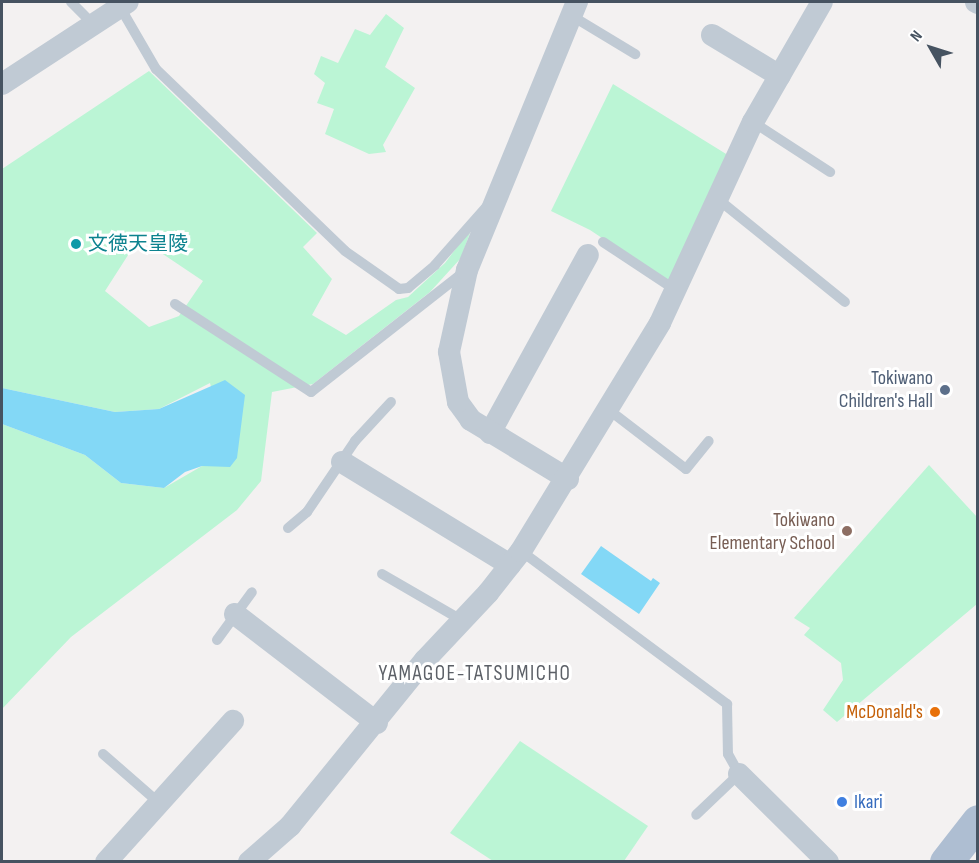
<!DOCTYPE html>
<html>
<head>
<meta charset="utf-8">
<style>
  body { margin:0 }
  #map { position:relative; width:979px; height:863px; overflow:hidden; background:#f3f1f1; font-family:"Sofia Sans Condensed","Noto Sans JP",sans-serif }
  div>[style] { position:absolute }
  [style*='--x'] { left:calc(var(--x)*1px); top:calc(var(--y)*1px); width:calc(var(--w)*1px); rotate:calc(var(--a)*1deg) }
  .green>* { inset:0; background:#bbf5d5 }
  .water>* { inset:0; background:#83d8f6 }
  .service>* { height:10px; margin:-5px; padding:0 5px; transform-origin:5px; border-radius:5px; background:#c0cad4 }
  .minor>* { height:22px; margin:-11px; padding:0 11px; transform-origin:11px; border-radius:11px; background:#c0cad4 }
  .primary>* { height:33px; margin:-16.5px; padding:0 16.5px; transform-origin:16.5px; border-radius:16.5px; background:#aebed2 }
  .dots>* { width:16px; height:16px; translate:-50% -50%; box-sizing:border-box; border:3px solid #fff; border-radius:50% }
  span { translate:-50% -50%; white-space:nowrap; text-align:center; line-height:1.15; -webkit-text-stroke:6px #fff; paint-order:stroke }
  .culture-label { font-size:20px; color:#0d838f }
  .left { translate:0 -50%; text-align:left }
  .service-label { font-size:20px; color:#4e5e75 }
  .right { translate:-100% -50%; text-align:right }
  .education-label { font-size:20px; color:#785e54 }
  .food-label { font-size:20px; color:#c56008 }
  .shop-label { font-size:20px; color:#366cbe }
  .neighbourhood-label { font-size:21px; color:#5c6067; letter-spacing:1.5px }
  .frame { position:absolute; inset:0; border:3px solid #465361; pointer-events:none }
  .north { position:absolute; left:901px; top:18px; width:60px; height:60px; -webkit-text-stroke:4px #fff; paint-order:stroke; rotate:309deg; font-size:16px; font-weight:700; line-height:24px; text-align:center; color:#465361 }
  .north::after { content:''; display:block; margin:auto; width:21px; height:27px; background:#465361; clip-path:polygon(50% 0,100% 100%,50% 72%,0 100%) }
</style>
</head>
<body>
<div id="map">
  <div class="green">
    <div style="clip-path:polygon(386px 14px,404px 28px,385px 67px,415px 88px,383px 145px,386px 152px,369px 154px,325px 134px,334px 109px,317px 103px,325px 83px,314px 74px,321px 56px,338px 63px,355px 29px,370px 35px)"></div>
    <div style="clip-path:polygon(evenodd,149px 71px,317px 233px,303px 247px,332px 279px,312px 315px,346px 335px,396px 300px,408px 297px,445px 263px,472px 227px,461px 258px,430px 292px,313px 384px,272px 392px,261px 481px,237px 510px,71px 637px,2px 709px,2px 424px,85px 455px,121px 483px,164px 488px,202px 466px,230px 466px,210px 383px,159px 409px,115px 412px,2px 388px,2px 169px,149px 71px,139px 238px,203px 281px,179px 316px,149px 327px,105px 291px,139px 238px)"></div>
    <div style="clip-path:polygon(613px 84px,731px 157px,674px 286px,590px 230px,551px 211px)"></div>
    <div style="clip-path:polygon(929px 465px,977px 517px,977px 604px,837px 722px,823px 710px,843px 680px,841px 663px,804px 635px,810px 628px,794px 618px)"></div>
    <div style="clip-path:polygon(520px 741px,648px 826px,624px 861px,493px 861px,450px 833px)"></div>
  </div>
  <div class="water">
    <div style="clip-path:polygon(225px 380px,245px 395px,237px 458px,230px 467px,202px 466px,185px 472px,164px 488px,121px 483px,85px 455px,2px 424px,2px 388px,115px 412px,159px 409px)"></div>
    <div style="clip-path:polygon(601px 546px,651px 581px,653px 578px,660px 583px,639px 614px,581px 574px)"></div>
  </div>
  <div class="service">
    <div style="--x:71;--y:2;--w:31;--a:45"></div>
    <div style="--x:120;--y:7;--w:72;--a:59.9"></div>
    <div style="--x:156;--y:69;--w:262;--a:43.9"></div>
    <div style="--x:345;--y:251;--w:66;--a:35.1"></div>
    <div style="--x:399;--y:289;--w:9;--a:-6"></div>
    <div style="--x:408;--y:288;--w:35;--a:-40"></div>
    <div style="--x:435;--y:265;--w:81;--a:-48.5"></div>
    <div style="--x:572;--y:16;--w:74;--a:31.1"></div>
    <div style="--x:753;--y:122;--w:92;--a:33"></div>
    <div style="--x:719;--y:200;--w:162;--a:39"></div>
    <div style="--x:603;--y:242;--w:89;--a:33.5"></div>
    <div style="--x:175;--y:304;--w:162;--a:32.9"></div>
    <div style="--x:311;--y:392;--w:194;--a:-38.1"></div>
    <div style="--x:609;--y:410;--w:97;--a:37.5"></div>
    <div style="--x:686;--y:469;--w:36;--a:-51"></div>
    <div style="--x:288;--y:528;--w:25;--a:-40"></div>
    <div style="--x:307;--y:512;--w:86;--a:-55.9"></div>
    <div style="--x:355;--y:441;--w:53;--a:-47.3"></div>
    <div style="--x:521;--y:551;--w:257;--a:36.6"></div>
    <div style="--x:727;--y:704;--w:50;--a:88.9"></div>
    <div style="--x:728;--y:754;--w:23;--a:61"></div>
    <div style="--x:739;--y:774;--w:59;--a:136.4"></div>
    <div style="--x:382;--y:574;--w:94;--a:30.1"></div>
    <div style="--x:217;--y:640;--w:59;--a:-53.9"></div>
    <div style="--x:103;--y:754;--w:73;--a:41.1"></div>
  </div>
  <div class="minor">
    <div style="--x:976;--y:2;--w:2;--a:27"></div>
    <div style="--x:712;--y:35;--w:79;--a:31.1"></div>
    <div style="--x:2;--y:84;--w:150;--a:-33.1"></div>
    <div style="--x:490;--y:433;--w:203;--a:-61.2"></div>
    <div style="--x:342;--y:462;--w:197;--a:31.5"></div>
    <div style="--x:568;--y:479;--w:114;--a:-148.7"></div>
    <div style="--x:471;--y:420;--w:22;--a:-126"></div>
    <div style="--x:458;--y:402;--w:51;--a:-100.2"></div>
    <div style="--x:449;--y:352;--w:84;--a:-77.6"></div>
    <div style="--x:467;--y:270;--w:290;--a:-67.7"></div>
    <div style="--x:235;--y:614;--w:179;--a:37.5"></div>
    <div style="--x:739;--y:774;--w:125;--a:44.7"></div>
    <div style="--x:106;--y:862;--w:190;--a:-48"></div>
    <div style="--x:249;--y:862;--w:55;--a:-41.3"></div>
    <div style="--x:290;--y:826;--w:214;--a:-50.9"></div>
    <div style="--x:425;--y:660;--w:92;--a:-46.8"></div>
    <div style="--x:488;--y:593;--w:53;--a:-51.8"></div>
    <div style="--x:521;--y:551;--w:267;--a:-58.6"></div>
    <div style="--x:660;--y:323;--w:221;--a:-65.2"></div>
    <div style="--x:753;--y:122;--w:138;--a:-60.1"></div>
  </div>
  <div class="primary">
    <div style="--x:946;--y:862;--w:52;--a:-52"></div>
  </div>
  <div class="dots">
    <div style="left:76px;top:244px;background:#0f9aa8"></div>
    <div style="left:945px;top:390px;background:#5c6f8a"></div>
    <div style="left:847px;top:531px;background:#8d6e63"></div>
    <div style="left:935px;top:712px;background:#e8710a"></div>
    <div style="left:842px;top:802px;background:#3f7fe0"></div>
  </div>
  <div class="culture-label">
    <span class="left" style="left:88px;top:244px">文徳天皇陵</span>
  </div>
  <div class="service-label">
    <span class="right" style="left:933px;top:390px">Tokiwano<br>Children's Hall</span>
  </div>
  <div class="education-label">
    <span class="right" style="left:835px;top:532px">Tokiwano<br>Elementary School</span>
  </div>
  <div class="food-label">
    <span class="right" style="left:923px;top:712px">McDonald's</span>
  </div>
  <div class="shop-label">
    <span class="left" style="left:854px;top:802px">Ikari</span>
  </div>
  <div class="neighbourhood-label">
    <span style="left:475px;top:674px">YAMAGOE-TATSUMICHO</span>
  </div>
  <div class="frame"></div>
  <div class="north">N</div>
</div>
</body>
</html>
